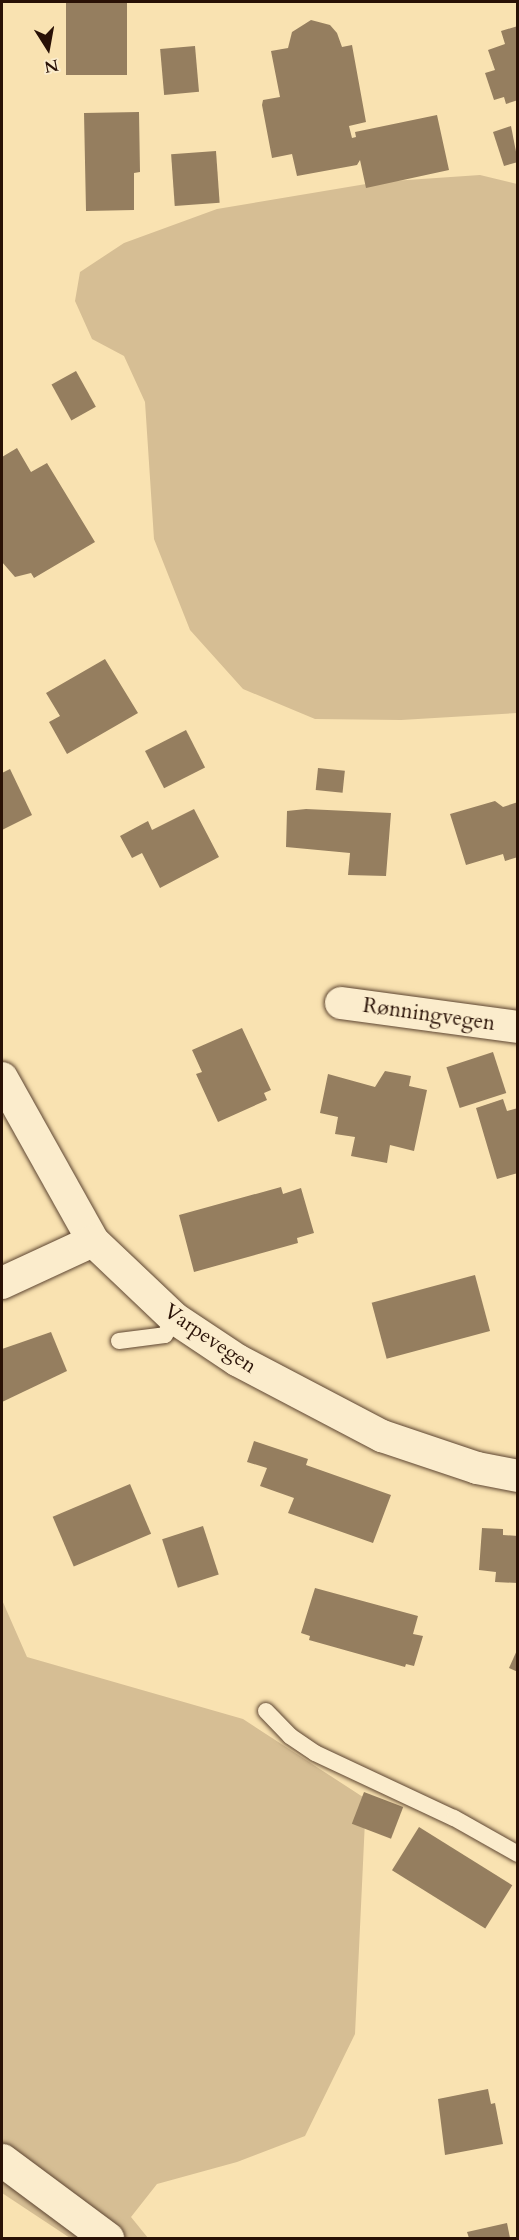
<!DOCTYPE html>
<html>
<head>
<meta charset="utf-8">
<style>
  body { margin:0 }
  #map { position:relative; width:519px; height:2240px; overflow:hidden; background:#f9e2b1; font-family:Cardo,serif }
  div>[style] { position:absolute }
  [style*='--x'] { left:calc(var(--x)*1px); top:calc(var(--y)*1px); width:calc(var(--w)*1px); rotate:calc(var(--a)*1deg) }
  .green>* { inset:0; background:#d6be94 }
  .building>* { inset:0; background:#957e5f; transform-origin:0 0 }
  .roads { filter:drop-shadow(0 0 2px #5d4531) drop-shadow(0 0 2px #5d4531) }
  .lane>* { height:16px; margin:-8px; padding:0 8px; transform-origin:8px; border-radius:8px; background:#fbeccc }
  .street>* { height:32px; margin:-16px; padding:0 16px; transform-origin:16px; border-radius:16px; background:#fbeccc }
  .secondary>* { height:33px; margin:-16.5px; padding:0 16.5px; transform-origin:16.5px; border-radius:16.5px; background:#fbeccc }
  span { translate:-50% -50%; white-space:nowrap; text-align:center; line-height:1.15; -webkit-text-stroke:4.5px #fbeccc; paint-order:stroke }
  .street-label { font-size:21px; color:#291106 }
  .frame { position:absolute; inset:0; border:3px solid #291106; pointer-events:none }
  .north { position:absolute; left:18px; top:18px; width:60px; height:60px; -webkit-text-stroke:4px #fbeccc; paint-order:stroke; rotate:169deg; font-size:16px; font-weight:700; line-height:24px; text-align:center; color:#291106 }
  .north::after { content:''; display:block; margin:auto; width:21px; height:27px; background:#291106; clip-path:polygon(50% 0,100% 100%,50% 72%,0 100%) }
</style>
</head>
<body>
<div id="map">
  <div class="green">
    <div style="clip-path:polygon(480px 175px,517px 184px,517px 713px,401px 720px,315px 719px,243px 689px,190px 630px,154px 539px,145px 402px,124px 356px,92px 339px,75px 301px,80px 272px,124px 243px,217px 209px,378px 182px)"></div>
    <div style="clip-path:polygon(2px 1600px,27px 1657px,243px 1719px,366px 1799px,355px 2034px,305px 2136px,237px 2162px,157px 2184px,131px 2217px,148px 2238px,70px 2238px,2px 2193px)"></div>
  </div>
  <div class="building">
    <div style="left:66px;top:2px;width:61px;height:73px"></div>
    <div style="clip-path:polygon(311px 20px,330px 25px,337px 33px,342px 47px,352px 45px,366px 122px,349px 126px,352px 138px,356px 137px,355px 132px,437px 115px,449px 170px,366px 188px,360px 160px,357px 165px,297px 176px,292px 154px,272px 158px,262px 105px,263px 100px,280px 97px,271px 51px,288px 48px,292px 32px)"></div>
    <div style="clip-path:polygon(518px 26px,518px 100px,506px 104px,504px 97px,494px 100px,485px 73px,495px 70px,488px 50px,505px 44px,501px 31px)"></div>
    <div style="left:195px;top:46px;width:46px;height:35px;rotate:85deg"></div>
    <div style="clip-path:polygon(139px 112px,140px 172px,134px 173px,134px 210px,86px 211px,84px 113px)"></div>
    <div style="clip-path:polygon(511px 126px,518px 162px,504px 166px,493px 132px)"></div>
    <div style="left:216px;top:151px;width:52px;height:45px;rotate:86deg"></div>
    <div style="left:76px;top:371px;width:41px;height:28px;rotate:61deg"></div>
    <div style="clip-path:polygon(17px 448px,31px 472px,47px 463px,95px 542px,34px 578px,31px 573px,15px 577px,2px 562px,2px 457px)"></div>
    <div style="clip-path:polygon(105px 659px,138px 713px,67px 754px,49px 722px,60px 716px,46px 693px)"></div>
    <div style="left:186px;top:730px;width:42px;height:46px;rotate:63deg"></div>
    <div style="left:318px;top:768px;width:27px;height:22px;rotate:6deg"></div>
    <div style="clip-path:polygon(10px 769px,32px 815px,2px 830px,2px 773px)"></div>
    <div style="clip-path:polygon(495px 801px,503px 807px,518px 802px,518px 857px,505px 861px,503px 854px,466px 865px,450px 814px)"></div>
    <div style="clip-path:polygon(194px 809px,219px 857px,160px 888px,142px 853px,132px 858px,120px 836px,148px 821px,152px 830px)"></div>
    <div style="clip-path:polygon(306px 809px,391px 813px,386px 876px,348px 875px,350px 853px,286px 847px,287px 811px)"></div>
    <div style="clip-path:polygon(242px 1028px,271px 1090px,264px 1093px,267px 1100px,218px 1122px,196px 1074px,202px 1072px,192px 1050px)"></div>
    <div style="left:493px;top:1052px;width:43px;height:49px;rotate:72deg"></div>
    <div style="clip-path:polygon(385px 1071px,411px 1076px,409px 1086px,427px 1090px,414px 1151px,390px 1145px,387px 1163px,351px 1156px,355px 1137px,335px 1134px,338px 1117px,320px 1113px,328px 1074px,375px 1087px)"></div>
    <div style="clip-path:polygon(503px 1099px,507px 1111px,518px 1108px,518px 1173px,497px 1179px,476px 1108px)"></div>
    <div style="clip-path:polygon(281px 1187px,283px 1194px,301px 1188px,314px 1233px,297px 1238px,298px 1243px,194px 1272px,179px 1215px)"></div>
    <div style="left:475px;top:1275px;width:58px;height:107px;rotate:75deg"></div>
    <div style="clip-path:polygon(51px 1332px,67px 1371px,2px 1402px,2px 1349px)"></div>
    <div style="clip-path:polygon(254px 1441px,308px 1459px,306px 1465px,391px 1495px,373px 1543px,288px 1513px,294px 1498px,260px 1486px,267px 1468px,247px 1462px)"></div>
    <div style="left:130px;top:1484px;width:54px;height:84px;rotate:67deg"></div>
    <div style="left:203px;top:1526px;width:51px;height:43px;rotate:72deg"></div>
    <div style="clip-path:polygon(482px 1528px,503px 1529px,503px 1535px,518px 1536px,518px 1583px,495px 1582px,496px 1572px,479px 1570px)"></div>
    <div style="clip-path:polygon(315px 1588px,418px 1616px,413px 1634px,423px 1636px,414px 1666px,406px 1664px,405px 1667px,309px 1640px,310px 1636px,301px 1633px)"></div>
    <div style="clip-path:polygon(518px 1648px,518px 1672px,509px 1668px)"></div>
    <div style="left:364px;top:1792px;width:42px;height:34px;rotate:21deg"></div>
    <div style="left:419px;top:1827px;width:110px;height:51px;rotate:32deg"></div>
    <div style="clip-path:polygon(488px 2089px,491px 2104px,495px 2103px,503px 2144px,445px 2155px,438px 2099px)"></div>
    <div style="clip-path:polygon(507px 2223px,510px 2238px,469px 2238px,467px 2232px)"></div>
  </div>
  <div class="roads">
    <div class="lane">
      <div style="--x:119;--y:1341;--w:46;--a:-7.4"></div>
      <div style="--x:165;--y:1335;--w:19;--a:-62"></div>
      <div style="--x:266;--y:1711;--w:35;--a:46"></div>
      <div style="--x:290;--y:1736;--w:30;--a:34"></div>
      <div style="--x:315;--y:1753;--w:153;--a:25.1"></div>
      <div style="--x:454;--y:1818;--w:73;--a:29.4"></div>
    </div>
    <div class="street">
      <div style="--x:341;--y:1003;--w:179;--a:7.7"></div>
      <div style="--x:2;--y:1078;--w:187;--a:60.8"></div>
      <div style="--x:93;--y:1241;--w:112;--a:43.5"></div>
      <div style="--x:174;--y:1318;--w:76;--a:33.7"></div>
      <div style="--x:237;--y:1360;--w:164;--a:27.7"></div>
      <div style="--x:382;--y:1436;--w:100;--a:18.6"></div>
      <div style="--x:477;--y:1468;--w:42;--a:11"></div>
      <div style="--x:2;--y:1283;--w:100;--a:-24.8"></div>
    </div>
    <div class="secondary">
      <div style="--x:2;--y:2160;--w:131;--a:36.6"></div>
    </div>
  </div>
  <div class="street-label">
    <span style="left:429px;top:1015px;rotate:8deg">Rønningvegen</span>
    <span style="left:210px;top:1339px;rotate:34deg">Varpevegen</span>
  </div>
  <div class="frame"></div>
  <div class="north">N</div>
</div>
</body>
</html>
